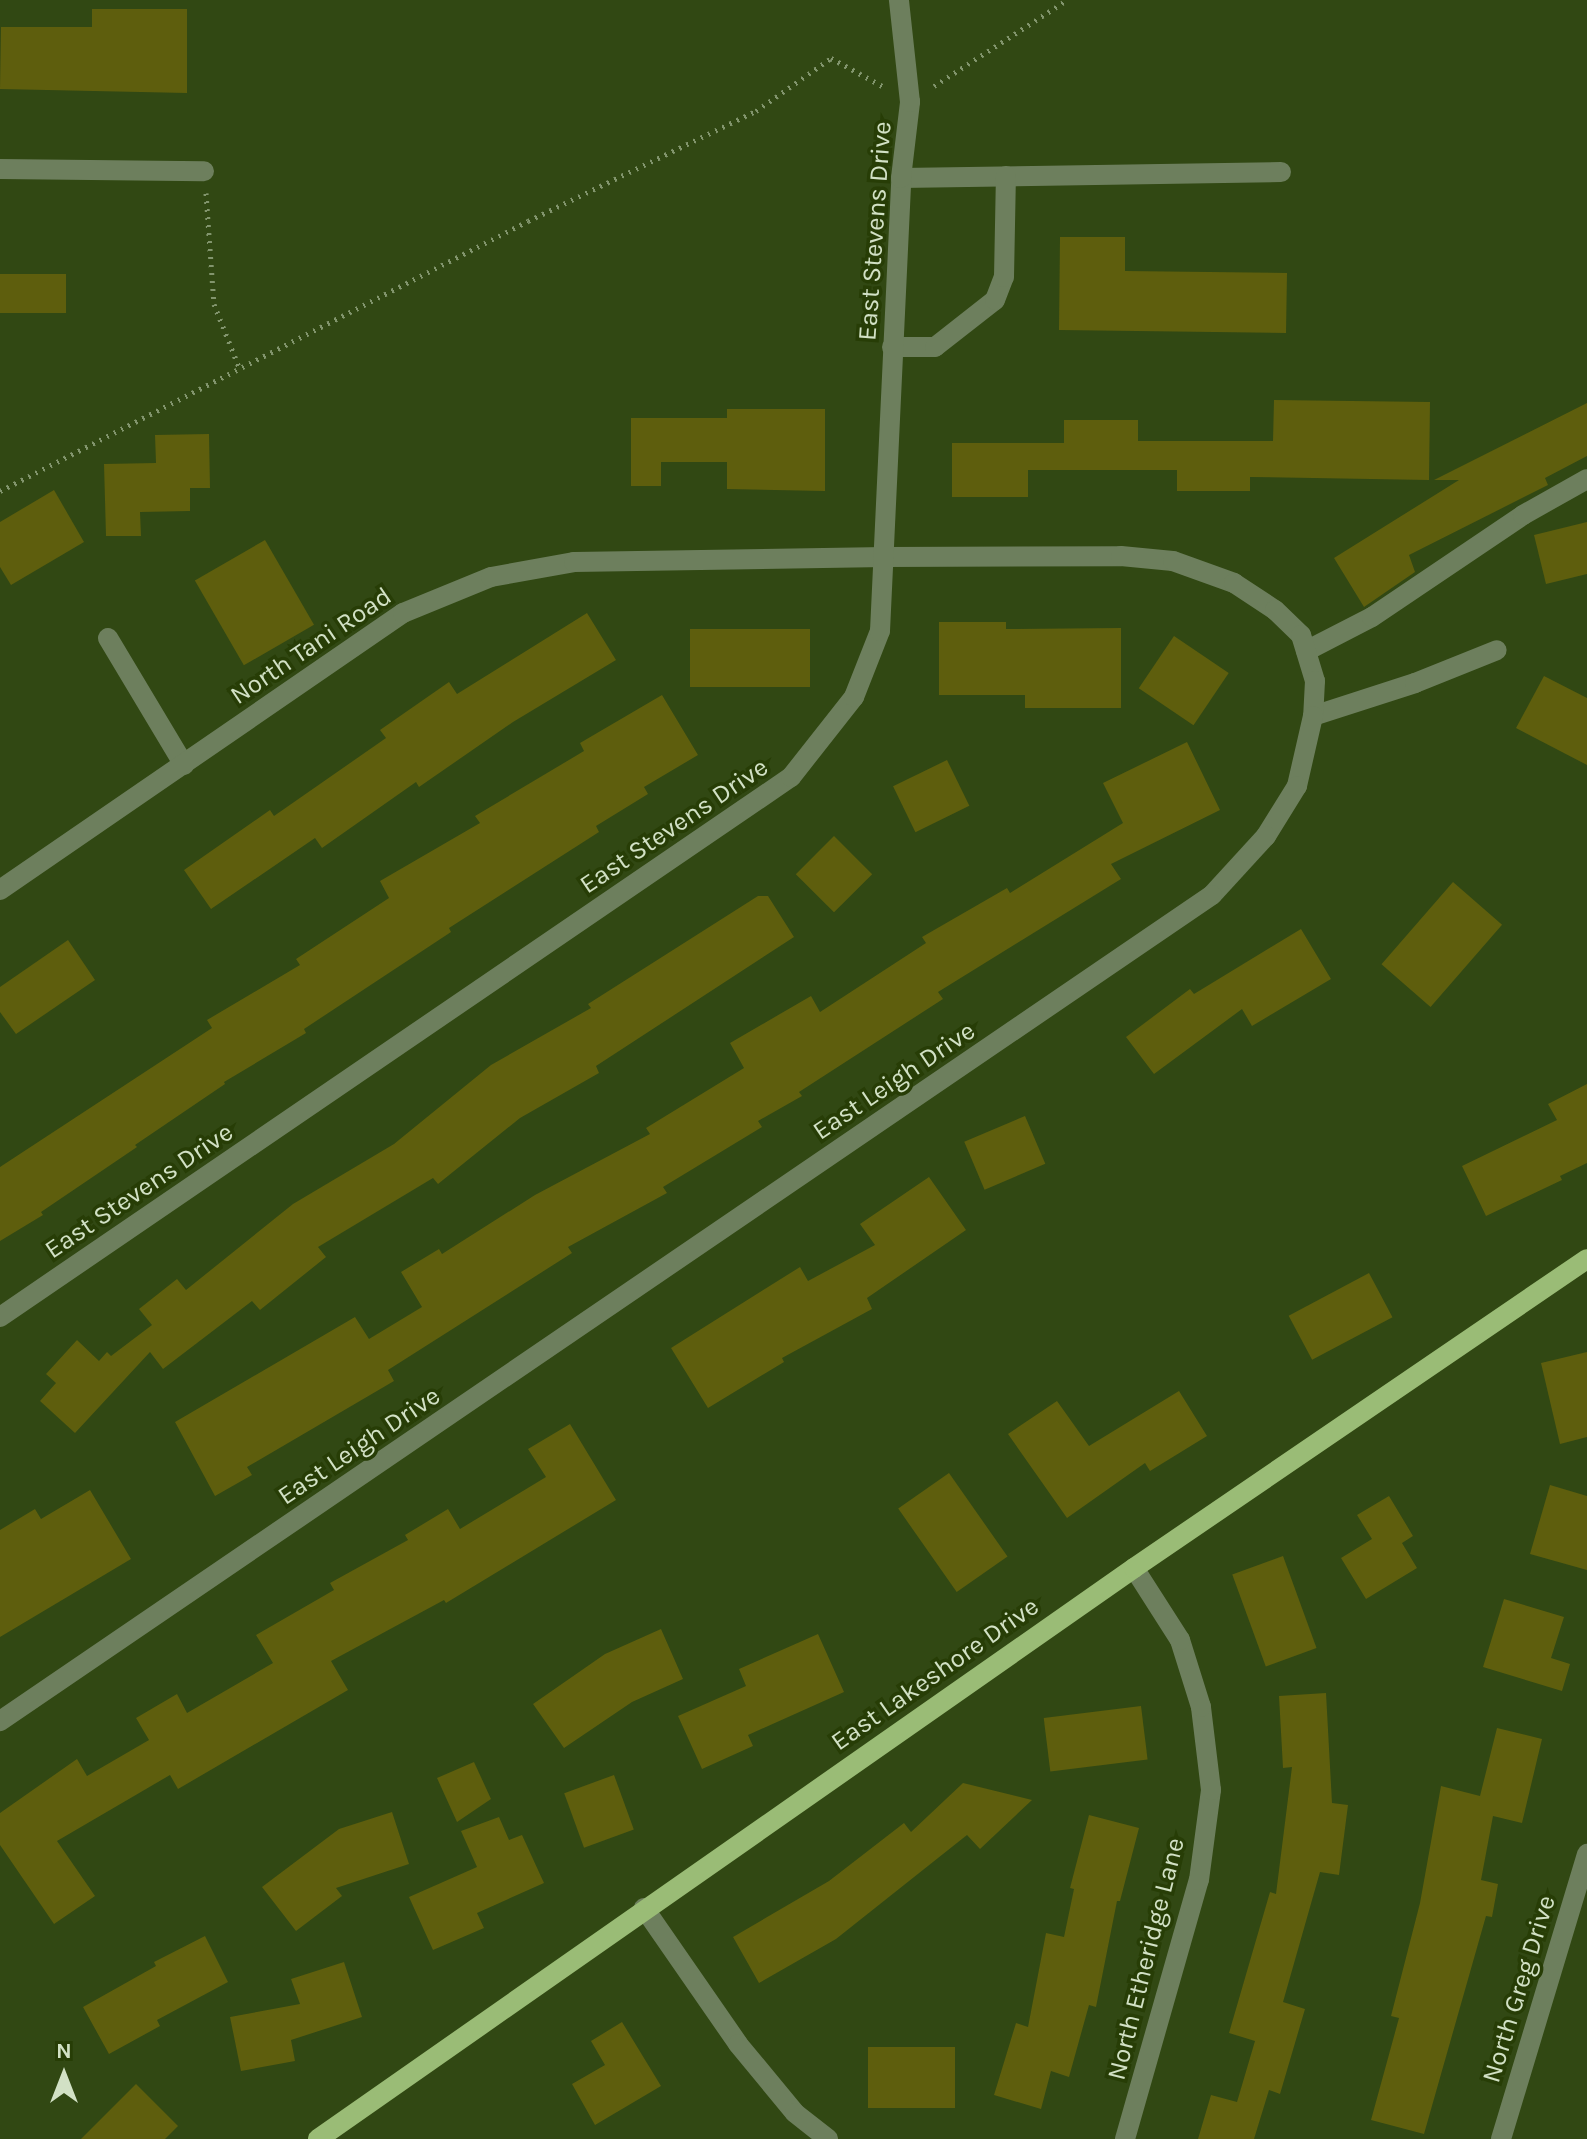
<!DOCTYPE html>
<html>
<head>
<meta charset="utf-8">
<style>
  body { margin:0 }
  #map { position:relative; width:1587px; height:2139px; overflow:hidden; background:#314813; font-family:Karla,sans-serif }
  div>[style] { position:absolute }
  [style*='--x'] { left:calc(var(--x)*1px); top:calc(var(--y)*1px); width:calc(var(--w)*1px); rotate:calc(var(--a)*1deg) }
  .building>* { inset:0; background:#5e5e0d; transform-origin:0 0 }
  .path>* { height:5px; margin-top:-2.5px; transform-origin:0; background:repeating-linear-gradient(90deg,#82956d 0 2px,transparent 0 8px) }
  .minor>* { height:20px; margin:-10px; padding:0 10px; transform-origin:10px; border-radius:10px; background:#6d7f5d }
  .major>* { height:20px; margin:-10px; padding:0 10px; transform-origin:10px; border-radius:10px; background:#9abc76 }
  span { translate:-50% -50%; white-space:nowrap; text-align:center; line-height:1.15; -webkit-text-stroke:7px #273d06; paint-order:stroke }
  .street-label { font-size:26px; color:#d2e1c5 }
  .north { position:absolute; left:24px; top:2035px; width:80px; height:80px; -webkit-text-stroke:6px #273d06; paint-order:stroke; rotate:0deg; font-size:22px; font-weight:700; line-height:32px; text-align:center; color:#d2e1c5 }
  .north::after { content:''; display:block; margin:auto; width:28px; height:36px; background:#d2e1c5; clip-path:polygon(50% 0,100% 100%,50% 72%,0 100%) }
</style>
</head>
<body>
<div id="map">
  <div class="building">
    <div style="clip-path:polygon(92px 9px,187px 9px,187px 93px,0 89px,1px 27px,92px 27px)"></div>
    <div style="clip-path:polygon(1060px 237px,1125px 237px,1125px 271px,1287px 273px,1286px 333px,1059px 330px)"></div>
    <div style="left:0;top:274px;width:66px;height:39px"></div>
    <div style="clip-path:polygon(1274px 400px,1430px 402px,1429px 480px,1250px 477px,1250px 491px,1177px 491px,1177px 470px,1028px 470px,1028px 497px,952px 497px,952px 443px,1064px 443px,1064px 420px,1138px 420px,1138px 441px,1273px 441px)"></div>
    <div style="clip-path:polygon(1587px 403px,1587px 456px,1545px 478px,1548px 485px,1409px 555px,1415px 572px,1364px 607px,1334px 558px,1459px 480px,1434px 480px)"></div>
    <div style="clip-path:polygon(727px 409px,825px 409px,825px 491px,727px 489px,727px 462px,661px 462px,661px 486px,631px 486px,631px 418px,727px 418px)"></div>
    <div style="clip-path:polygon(209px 434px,210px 488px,190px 488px,190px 511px,140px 512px,141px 536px,106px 536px,104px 464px,156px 463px,155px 435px)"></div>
    <div style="clip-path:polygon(54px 490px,84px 542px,11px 585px,0 567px,0 522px)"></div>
    <div style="clip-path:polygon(1587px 522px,1587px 574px,1546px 584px,1534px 535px)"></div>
    <div style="left:265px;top:540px;width:98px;height:81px;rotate:60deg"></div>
    <div style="clip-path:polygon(587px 613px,616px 660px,513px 722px,419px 787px,416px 782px,322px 848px,315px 838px,211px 909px,184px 870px,270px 810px,274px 816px,386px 738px,380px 730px,449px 682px,457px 694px)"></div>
    <div style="clip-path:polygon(939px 622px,1006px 622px,1006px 629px,1121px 628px,1121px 708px,1025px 708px,1025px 695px,939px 695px)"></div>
    <div style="left:690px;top:629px;width:120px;height:58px"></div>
    <div style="left:1174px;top:636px;width:66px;height:63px;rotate:34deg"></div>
    <div style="clip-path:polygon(1544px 676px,1587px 698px,1587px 765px,1516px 728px)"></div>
    <div style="clip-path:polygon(662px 695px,698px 755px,644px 787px,648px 794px,596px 826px,599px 832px,449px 928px,451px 932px,304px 1029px,306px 1033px,224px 1082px,225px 1084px,135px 1145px,137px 1147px,41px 1212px,43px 1215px,0 1241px,0 1167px,212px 1028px,207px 1020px,300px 965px,296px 959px,389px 898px,380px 881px,480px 823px,475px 816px,584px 751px,580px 743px)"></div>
    <div style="clip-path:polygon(1187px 742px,1220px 810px,1111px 864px,1121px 879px,938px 992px,943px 999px,799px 1092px,802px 1096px,758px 1121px,762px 1127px,663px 1187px,667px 1193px,568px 1247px,572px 1253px,388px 1370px,394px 1381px,247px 1467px,252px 1475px,215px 1496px,175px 1422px,355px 1317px,369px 1339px,422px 1307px,401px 1272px,439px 1249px,442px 1254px,535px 1195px,650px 1134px,646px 1128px,744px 1068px,730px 1043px,811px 996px,820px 1012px,926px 943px,922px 937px,1007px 888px,1010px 893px,1123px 823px,1103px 783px)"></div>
    <div style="left:947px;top:760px;width:51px;height:60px;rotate:64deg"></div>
    <div style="left:834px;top:836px;width:54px;height:54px;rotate:45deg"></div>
    <div style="left:1453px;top:882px;width:65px;height:109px;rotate:41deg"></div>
    <div style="clip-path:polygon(758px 896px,768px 896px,794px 937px,596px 1066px,599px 1073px,520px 1118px,438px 1184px,433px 1178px,318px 1247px,326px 1257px,260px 1310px,252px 1301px,163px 1369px,150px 1352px,75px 1433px,40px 1401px,56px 1383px,46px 1374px,77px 1340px,99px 1361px,107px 1352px,111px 1356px,152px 1325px,139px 1309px,177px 1279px,186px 1290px,293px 1204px,394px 1144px,491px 1065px,591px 1008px,588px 1004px)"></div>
    <div style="clip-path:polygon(1301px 929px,1331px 979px,1252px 1026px,1242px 1009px,1154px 1074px,1126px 1037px,1190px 989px,1194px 994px)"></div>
    <div style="clip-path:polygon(68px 940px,95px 980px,16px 1034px,0 1012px,0 987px)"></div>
    <div style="clip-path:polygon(1587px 1084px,1587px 1163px,1560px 1176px,1562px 1180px,1486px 1216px,1462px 1166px,1557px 1120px,1548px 1104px)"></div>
    <div style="left:1025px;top:1116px;width:52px;height:66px;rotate:67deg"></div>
    <div style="clip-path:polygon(929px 1177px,966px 1230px,867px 1298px,872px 1309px,782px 1358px,784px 1362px,708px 1408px,671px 1348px,800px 1267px,808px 1281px,875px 1245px,860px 1224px)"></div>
    <div style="left:1369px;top:1273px;width:50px;height:91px;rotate:62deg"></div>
    <div style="clip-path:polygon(1587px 1352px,1587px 1437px,1560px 1444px,1541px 1363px)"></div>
    <div style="clip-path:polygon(1179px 1391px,1207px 1436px,1150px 1471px,1145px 1463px,1067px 1518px,1008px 1434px,1057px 1401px,1089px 1446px)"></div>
    <div style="clip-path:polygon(570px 1424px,616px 1500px,446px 1603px,444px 1600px,331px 1661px,348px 1690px,178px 1789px,170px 1775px,57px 1841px,95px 1896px,54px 1924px,0 1845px,0 1813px,77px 1759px,87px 1776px,149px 1740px,136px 1718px,177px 1694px,187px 1713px,273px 1663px,256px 1635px,334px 1590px,330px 1583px,408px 1540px,405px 1535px,448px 1509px,460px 1529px,546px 1477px,528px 1449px)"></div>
    <div style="left:949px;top:1473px;width:102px;height:62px;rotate:55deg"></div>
    <div style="clip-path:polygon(1550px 1485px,1587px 1496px,1587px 1570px,1530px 1554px)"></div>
    <div style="clip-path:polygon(90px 1490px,131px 1559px,0 1637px,0 1530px,35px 1509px,41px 1519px)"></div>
    <div style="clip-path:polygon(1389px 1496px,1413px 1536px,1402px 1543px,1417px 1568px,1366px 1599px,1341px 1558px,1372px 1539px,1357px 1515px)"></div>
    <div style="left:1283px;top:1556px;width:98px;height:54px;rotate:70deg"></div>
    <div style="clip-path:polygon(1504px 1599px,1564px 1617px,1551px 1658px,1570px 1664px,1562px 1691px,1483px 1667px)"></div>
    <div style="clip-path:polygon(661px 1629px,683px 1679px,632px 1702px,564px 1748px,533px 1704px,605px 1654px)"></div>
    <div style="clip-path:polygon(818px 1634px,844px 1692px,748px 1735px,753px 1746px,702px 1769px,678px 1716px,746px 1686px,739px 1669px)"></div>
    <div style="clip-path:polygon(1326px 1693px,1332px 1803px,1348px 1805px,1339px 1875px,1320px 1872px,1283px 2002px,1305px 2009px,1280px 2094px,1269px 2090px,1254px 2139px,1198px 2139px,1211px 2095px,1237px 2102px,1255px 2041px,1229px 2033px,1270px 1892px,1276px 1894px,1292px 1767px,1283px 1768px,1279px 1696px)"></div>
    <div style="left:1141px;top:1706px;width:54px;height:98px;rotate:83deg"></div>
    <div style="clip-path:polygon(1497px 1728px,1542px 1739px,1522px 1823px,1493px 1816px,1481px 1880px,1498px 1884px,1492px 1917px,1486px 1916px,1424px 2134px,1371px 2120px,1399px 2018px,1391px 2016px,1420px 1903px,1441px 1786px,1480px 1796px)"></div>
    <div style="clip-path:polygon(474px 1762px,491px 1799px,457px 1822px,437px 1778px)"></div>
    <div style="left:614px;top:1775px;width:58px;height:53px;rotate:70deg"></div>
    <div style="clip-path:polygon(963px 1783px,1032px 1800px,980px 1849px,967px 1835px,836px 1939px,759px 1983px,733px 1937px,829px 1881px,904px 1823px,911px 1832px)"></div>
    <div style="clip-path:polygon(392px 1812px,409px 1864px,336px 1888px,342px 1896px,296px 1931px,262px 1887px,339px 1829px)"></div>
    <div style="clip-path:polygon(1089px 1815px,1139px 1828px,1120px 1901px,1117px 1901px,1096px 2007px,1089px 2005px,1069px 2077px,1051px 2071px,1041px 2109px,994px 2095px,1016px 2023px,1028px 2027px,1046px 1933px,1064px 1937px,1074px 1889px,1070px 1888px)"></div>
    <div style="clip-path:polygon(499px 1817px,509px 1840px,522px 1835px,544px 1883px,477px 1913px,484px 1928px,433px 1950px,409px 1897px,477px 1867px,461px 1831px)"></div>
    <div style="clip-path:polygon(205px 1936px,228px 1982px,157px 2020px,160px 2026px,109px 2054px,83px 2007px,156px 1966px,154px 1962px)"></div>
    <div style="clip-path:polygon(344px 1962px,362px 2017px,291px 2040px,295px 2061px,241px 2071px,230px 2017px,300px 2004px,291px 1979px)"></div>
    <div style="clip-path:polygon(622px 2022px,661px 2086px,595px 2125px,572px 2084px,605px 2065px,591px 2041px)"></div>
    <div style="left:868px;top:2047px;width:87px;height:61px"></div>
    <div style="clip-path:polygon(136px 2084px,178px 2126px,165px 2139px,81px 2139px)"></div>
  </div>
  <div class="path">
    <div style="--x:934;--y:86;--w:158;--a:-32.9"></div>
    <div style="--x:206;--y:193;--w:111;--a:85.9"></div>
    <div style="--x:214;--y:304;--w:68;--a:68.4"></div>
    <div style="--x:0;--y:491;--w:593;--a:-27.08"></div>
    <div style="--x:528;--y:221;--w:253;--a:-25.8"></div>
    <div style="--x:756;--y:111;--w:92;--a:-35.2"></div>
    <div style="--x:831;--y:58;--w:60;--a:28.7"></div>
  </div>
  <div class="minor">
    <div style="--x:0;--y:169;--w:204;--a:0.6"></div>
    <div style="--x:901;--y:178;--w:380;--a:-0.9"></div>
    <div style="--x:892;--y:347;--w:43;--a:0"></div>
    <div style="--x:935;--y:347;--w:76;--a:-38.1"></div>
    <div style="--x:995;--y:300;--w:25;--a:-69"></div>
    <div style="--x:1004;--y:277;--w:101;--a:-88.9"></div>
    <div style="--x:108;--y:638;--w:148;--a:59.1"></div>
    <div style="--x:1306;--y:651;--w:74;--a:-27.3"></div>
    <div style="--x:1372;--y:617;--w:182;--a:-34"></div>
    <div style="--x:1523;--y:515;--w:73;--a:-29.4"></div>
    <div style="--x:1313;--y:716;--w:107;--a:-17.9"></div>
    <div style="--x:1415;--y:683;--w:88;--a:-21.9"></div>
    <div style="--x:0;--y:890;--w:489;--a:-34.5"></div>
    <div style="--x:403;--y:613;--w:95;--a:-22.2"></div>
    <div style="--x:491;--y:577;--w:84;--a:-10.2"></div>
    <div style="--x:574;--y:562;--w:311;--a:-0.9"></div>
    <div style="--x:885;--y:557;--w:236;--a:-0.2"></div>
    <div style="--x:1121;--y:556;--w:52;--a:5.5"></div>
    <div style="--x:1173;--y:561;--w:65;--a:19.8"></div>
    <div style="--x:1234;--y:583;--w:49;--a:33.4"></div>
    <div style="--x:1275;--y:610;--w:36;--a:44"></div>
    <div style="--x:1301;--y:635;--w:48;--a:73.1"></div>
    <div style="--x:1315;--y:681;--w:35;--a:93"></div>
    <div style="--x:1313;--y:716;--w:72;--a:102.9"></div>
    <div style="--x:1297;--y:786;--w:59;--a:121.8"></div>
    <div style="--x:1266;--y:836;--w:80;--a:132.5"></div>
    <div style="--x:1212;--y:895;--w:1467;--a:145.72"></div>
    <div style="--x:0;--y:1317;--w:958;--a:-34.32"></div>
    <div style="--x:791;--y:777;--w:102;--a:-51.8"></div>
    <div style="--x:854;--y:697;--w:71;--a:-68.5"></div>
    <div style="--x:880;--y:631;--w:453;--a:-87.3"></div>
    <div style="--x:901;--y:178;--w:77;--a:-83.2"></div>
    <div style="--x:910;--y:102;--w:103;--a:-96.2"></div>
    <div style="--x:644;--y:1908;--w:165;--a:55.3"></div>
    <div style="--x:738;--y:2044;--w:89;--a:50.4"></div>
    <div style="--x:795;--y:2113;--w:42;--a:38.2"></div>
    <div style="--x:1125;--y:2139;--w:269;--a:-74.1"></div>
    <div style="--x:1199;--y:1880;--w:91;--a:-82.4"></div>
    <div style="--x:1211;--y:1790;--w:84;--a:-96.9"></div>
    <div style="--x:1201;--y:1707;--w:70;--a:-107.4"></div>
    <div style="--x:1180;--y:1640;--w:85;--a:-122.6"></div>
    <div style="--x:1501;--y:2139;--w:298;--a:-73.2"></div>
  </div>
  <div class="major">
    <div style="--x:318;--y:2139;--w:996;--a:-34.98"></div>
    <div style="--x:1134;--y:1568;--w:548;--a:-34.3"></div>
  </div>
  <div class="street-label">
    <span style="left:875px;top:231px;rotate:-86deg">East Stevens Drive</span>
    <span style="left:311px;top:646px;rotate:-34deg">North Tani Road</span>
    <span style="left:674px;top:826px;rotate:-34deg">East Stevens Drive</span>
    <span style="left:894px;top:1081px;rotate:-34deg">East Leigh Drive</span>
    <span style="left:139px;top:1191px;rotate:-34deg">East Stevens Drive</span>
    <span style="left:359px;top:1446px;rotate:-34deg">East Leigh Drive</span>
    <span style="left:935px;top:1674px;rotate:-35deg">East Lakeshore Drive</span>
    <span style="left:1146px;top:1959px;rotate:-76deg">North Etheridge Lane</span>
    <span style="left:1519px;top:1989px;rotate:-73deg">North Greg Drive</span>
  </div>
  <div class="north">N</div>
</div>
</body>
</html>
